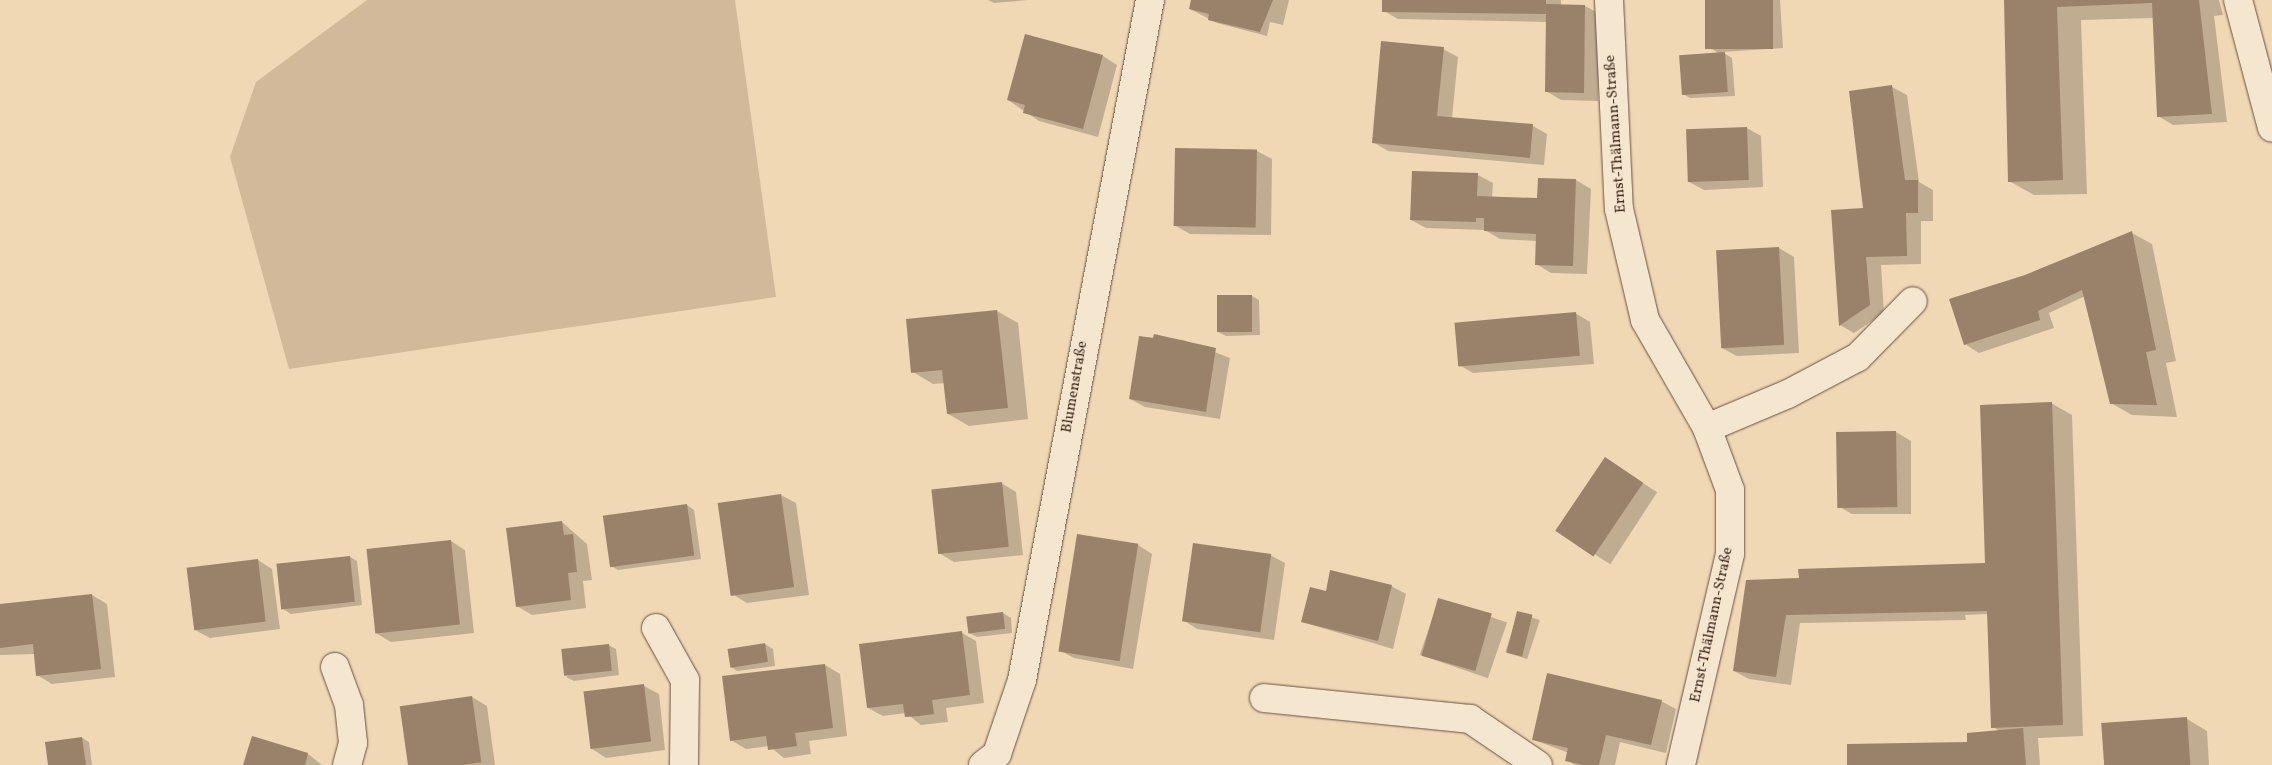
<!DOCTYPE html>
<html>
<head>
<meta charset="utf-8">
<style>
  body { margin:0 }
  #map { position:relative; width:2272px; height:765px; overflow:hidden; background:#f0d8b5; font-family:Vollkorn,serif }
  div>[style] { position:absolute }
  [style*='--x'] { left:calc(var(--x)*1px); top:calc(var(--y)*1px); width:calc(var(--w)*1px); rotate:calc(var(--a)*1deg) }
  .green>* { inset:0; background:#d2b99a }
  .shadow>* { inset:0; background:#0003; transform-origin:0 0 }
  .building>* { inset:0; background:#9a816a; transform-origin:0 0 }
  .roads { filter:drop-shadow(0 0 1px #6a5040) drop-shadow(0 0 1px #6a5040) }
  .minor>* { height:28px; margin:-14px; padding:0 14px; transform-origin:14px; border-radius:14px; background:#f5e6cf }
  .tertiary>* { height:28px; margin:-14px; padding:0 14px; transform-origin:14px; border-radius:14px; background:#f5e6cf }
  span { translate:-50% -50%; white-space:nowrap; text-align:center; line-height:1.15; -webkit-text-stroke:4.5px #f5e6cf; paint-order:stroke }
  .street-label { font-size:15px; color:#3d2219 }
</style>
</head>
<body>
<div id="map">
  <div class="green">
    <div style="clip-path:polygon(367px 0,735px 0,776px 297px,289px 369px,230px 157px,256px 82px)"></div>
  </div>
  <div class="shadow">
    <div style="clip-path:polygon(988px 0,1029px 0,994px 3px)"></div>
    <div style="clip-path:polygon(1192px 0,1289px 0,1283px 25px,1270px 22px,1267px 36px,1217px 23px,1190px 9px)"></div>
    <div style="clip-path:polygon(1384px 0,1561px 0,1561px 5px,1585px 6px,1600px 14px,1598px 101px,1561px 100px,1546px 91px,1547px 22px,1398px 19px,1384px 11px)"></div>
    <div style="clip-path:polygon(1706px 0,1780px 0,1783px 48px,1722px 52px,1732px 58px,1735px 96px,1690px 98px,1683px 94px,1720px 54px,1710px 48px)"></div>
    <div style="clip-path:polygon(2006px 0,2219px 0,2223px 15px,2214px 16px,2227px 122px,2173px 125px,2158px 116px,2154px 18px,2081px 20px,2087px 194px,2034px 195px,2009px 181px)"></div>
    <div style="clip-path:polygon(1443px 49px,1458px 57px,1452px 118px,1533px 126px,1547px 134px,1544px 165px,1388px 151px,1373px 142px)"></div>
    <div style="clip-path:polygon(1103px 56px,1117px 65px,1098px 137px,1039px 121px,1008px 100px)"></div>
    <div style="clip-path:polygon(1892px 87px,1907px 95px,1919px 182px,1933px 190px,1933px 221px,1921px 221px,1921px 264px,1881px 265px,1884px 313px,1854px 333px,1840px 325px)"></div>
    <div style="clip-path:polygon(1747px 128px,1761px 136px,1763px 187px,1704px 190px,1689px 182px)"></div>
    <div style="clip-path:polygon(1177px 149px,1257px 151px,1272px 159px,1271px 235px,1190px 234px,1176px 226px)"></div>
    <div style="clip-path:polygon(1478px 175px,1493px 183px,1492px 198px,1539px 199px,1576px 180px,1591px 189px,1587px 274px,1551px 273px,1536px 264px,1537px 241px,1500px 239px,1485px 230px,1426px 228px,1411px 220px)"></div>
    <div style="clip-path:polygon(2132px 233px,2152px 244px,2176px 361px,2166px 363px,2177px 417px,2132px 415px,2111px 403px,2085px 296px,2049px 313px,2054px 328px,1979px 353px,1965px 344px,2026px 276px)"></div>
    <div style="clip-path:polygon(1779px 248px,1794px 257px,1799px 353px,1737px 356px,1722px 348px)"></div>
    <div style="clip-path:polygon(1252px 296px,1259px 300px,1260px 335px,1226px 336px,1218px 332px)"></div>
    <div style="clip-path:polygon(997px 311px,1018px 323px,1028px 419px,969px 426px,948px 414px,945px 383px,933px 384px,913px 372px)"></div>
    <div style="clip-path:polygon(1575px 313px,1590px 322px,1594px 364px,1473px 373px,1459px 365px)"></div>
    <div style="clip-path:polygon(1140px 337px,1183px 340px,1230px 358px,1220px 419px,1145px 407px,1130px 399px)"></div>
    <div style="clip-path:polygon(2051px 403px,2072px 415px,2083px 736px,2038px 738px,2040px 765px,1849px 765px,1968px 743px,2001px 732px,1993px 727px,1989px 614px,1965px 615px,1966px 620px,1800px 623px,1791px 685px,1749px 679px,1734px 671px,1800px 580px,1985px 564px)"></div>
    <div style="clip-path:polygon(1896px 432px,1911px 441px,1911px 514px,1852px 514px,1838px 506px)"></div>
    <div style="left:1606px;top:459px;width:61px;height:86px;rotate:33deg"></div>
    <div style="clip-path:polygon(1001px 483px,1016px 492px,1023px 555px,954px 562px,939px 553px)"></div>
    <div style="clip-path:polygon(781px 495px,796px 503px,809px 595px,747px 603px,732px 594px)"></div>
    <div style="clip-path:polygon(687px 505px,694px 510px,701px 559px,618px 570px,611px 566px)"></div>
    <div style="clip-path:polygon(562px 522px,587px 544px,592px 580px,583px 581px,586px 608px,532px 615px,517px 606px)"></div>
    <div style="clip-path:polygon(451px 541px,465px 550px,474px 633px,391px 642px,376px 633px)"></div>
    <div style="clip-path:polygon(1138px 545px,1152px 554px,1133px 669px,1074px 658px,1059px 650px)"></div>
    <div style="clip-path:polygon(1270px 555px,1285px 563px,1274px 640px,1197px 629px,1183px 620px)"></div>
    <div style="clip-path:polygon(350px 557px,357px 561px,362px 605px,291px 614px,283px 609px)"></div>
    <div style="clip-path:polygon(258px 560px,272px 569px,280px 629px,210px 638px,195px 630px)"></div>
    <div style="clip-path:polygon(1391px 586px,1406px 594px,1393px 649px,1302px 622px,1326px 592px)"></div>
    <div style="clip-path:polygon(92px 595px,107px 604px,115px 677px,52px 684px,37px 675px,35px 654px,0 655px,0 605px)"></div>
    <div style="left:1439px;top:599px;width:72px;height:59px;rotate:19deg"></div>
    <div style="clip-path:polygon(1003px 613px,1011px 618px,1012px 633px,977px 637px,969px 633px)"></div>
    <div style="left:1518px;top:613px;width:23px;height:41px;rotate:18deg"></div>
    <div style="clip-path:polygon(962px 633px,976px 641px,984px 703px,946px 708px,948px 722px,921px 725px,906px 713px,883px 716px,868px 708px)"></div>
    <div style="clip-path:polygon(765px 644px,773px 649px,775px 666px,737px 671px,730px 666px)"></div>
    <div style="clip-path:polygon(608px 645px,616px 649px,619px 675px,574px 681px,566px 677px)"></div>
    <div style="clip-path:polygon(825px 665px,840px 674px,847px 736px,809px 741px,811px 754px,784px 758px,769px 746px,746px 749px,731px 740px)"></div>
    <div style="clip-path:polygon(644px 686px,659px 694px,665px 750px,606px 758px,592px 749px)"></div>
    <div style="clip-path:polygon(472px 697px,487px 706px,495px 765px,409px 765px,402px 707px)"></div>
    <div style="clip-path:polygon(1661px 701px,1676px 709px,1666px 753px,1620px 742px,1615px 765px,1575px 765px,1567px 760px,1569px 753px,1534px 740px)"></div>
    <div style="clip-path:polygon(2187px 719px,2207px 731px,2209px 765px,2105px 765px)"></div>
    <div style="clip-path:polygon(82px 738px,89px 742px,92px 765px,50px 765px)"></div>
    <div style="clip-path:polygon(253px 738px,308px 754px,322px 765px,244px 765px)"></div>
  </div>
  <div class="building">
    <div style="clip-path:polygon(1191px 0,1273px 0,1260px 32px,1208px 20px,1209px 14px,1189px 9px)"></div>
    <div style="clip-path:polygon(1382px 0,1546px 0,1546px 4px,1585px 5px,1584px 93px,1545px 92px,1546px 14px,1382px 12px)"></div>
    <div style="left:1705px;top:0;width:68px;height:49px"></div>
    <div style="clip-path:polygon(2004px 0,2199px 0,2212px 114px,2157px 117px,2152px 3px,2057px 7px,2063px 180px,2008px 182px)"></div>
    <div style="clip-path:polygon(1025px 34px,1103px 55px,1083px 129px,1023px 113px,1025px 105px,1007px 100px)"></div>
    <div style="clip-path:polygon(1381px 41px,1444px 47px,1437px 116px,1533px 124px,1530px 158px,1372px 143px)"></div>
    <div style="left:1725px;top:52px;width:40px;height:46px;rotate:86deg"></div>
    <div style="clip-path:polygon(1892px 85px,1905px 180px,1918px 180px,1918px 213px,1906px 213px,1907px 256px,1866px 257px,1870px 305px,1839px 326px,1831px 210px,1863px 208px,1849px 91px)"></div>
    <div style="left:1747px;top:127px;width:53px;height:61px;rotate:88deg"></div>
    <div style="left:1175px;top:148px;width:82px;height:78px;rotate:1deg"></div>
    <div style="clip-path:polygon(1412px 171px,1478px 173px,1477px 196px,1537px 198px,1538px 178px,1576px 179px,1573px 266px,1535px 265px,1536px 234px,1484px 231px,1484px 218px,1476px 218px,1476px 222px,1410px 220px)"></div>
    <div style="clip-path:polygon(2132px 231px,2156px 350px,2146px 352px,2157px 405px,2110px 404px,2082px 290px,2038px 311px,2040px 320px,1964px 345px,1949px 299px,2025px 275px)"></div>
    <div style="left:1779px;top:247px;width:98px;height:63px;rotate:87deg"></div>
    <div style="left:1217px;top:295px;width:35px;height:37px"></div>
    <div style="clip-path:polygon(997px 310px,1008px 408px,947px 414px,942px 370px,911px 373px,906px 319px)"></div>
    <div style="left:1576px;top:312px;width:44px;height:122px;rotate:85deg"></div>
    <div style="clip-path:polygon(1154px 334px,1216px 348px,1206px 412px,1129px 399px,1139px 336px,1153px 338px)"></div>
    <div style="clip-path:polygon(2052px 402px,2063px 725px,1991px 728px,1987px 611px,1786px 615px,1776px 677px,1733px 671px,1746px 580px,1799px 578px,1798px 569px,1985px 563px,1980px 405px)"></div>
    <div style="left:1896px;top:431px;width:76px;height:60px;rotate:89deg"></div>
    <div style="left:1605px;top:457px;width:46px;height:89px;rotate:34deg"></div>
    <div style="left:1002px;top:482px;width:65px;height:71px;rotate:84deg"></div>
    <div style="left:781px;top:494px;width:94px;height:64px;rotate:82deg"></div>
    <div style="left:687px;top:504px;width:52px;height:85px;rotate:82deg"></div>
    <div style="clip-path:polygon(562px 521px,564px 535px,573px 534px,577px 572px,568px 573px,571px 600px,516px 607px,506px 528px)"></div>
    <div style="left:1077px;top:534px;width:62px;height:119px;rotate:9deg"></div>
    <div style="left:451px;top:540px;width:85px;height:85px;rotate:84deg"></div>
    <div style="left:1193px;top:543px;width:79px;height:79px;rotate:8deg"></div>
    <div style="left:350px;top:556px;width:46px;height:74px;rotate:84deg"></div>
    <div style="left:258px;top:559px;width:63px;height:72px;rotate:83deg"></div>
    <div style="clip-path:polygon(1330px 570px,1392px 585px,1378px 641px,1301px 622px,1310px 587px,1326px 591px)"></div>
    <div style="clip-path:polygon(92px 594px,101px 669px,36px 676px,33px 644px,0 648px,0 604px)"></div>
    <div style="left:1438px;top:598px;width:56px;height:60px;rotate:16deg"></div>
    <div style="left:1517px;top:611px;width:16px;height:43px;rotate:14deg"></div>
    <div style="left:1003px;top:612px;width:17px;height:37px;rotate:83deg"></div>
    <div style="clip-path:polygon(962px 631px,970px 695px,932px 700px,934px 714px,919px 716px,905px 717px,903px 704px,867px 708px,859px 644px)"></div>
    <div style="left:765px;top:643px;width:19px;height:38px;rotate:81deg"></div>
    <div style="left:609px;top:644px;width:27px;height:48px;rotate:84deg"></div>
    <div style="clip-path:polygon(825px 664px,833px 728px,795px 733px,797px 746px,768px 750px,766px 736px,730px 741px,722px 676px)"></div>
    <div style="clip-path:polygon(1547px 673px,1662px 700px,1651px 745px,1606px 735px,1599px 765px,1583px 765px,1565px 761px,1568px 748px,1532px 740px)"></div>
    <div style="left:644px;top:684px;width:58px;height:61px;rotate:83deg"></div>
    <div style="left:472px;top:696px;width:67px;height:73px;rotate:82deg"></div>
    <div style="left:2187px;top:717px;width:48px;height:86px;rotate:86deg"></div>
    <div style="clip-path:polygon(2023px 728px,2026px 765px,1847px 765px,1847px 744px,1967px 742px,1967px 733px)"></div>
    <div style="clip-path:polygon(252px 736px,308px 753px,305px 765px,243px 765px)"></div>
    <div style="clip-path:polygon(82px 737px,86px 765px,48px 765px,45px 742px)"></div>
  </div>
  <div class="roads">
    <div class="minor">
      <div style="--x:2238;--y:0;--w:132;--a:75.1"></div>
      <div style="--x:1707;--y:428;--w:88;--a:-22.8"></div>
      <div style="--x:1788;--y:394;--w:79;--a:-27.9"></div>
      <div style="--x:1858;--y:357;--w:78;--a:-45.5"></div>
      <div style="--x:656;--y:628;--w:60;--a:60.9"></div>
      <div style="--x:685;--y:680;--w:85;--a:90.7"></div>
      <div style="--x:335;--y:667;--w:40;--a:69.8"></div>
      <div style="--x:349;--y:705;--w:38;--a:84"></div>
      <div style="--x:353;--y:743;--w:23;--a:105"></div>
      <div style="--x:1264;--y:698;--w:207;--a:5.8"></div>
      <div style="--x:1470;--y:719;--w:82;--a:34.1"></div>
      <div style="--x:983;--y:765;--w:18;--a:-38"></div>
      <div style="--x:997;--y:754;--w:78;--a:-71.3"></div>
      <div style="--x:1022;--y:680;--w:692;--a:-79.34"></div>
    </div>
    <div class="tertiary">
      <div style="--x:1609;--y:0;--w:209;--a:87.3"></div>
      <div style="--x:1619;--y:209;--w:114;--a:76.8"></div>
      <div style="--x:1645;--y:320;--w:125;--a:60.1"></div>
      <div style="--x:1707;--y:428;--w:66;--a:69.6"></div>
      <div style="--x:1730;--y:490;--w:64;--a:90"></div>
      <div style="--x:1730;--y:554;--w:217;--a:103.1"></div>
    </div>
  </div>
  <div class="street-label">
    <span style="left:1616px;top:134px;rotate:-94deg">Ernst-Thälmann-Straße</span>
    <span style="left:1075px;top:387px;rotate:-80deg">Blumenstraße</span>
    <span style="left:1712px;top:625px;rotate:-78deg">Ernst-Thälmann-Straße</span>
  </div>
</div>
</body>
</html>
